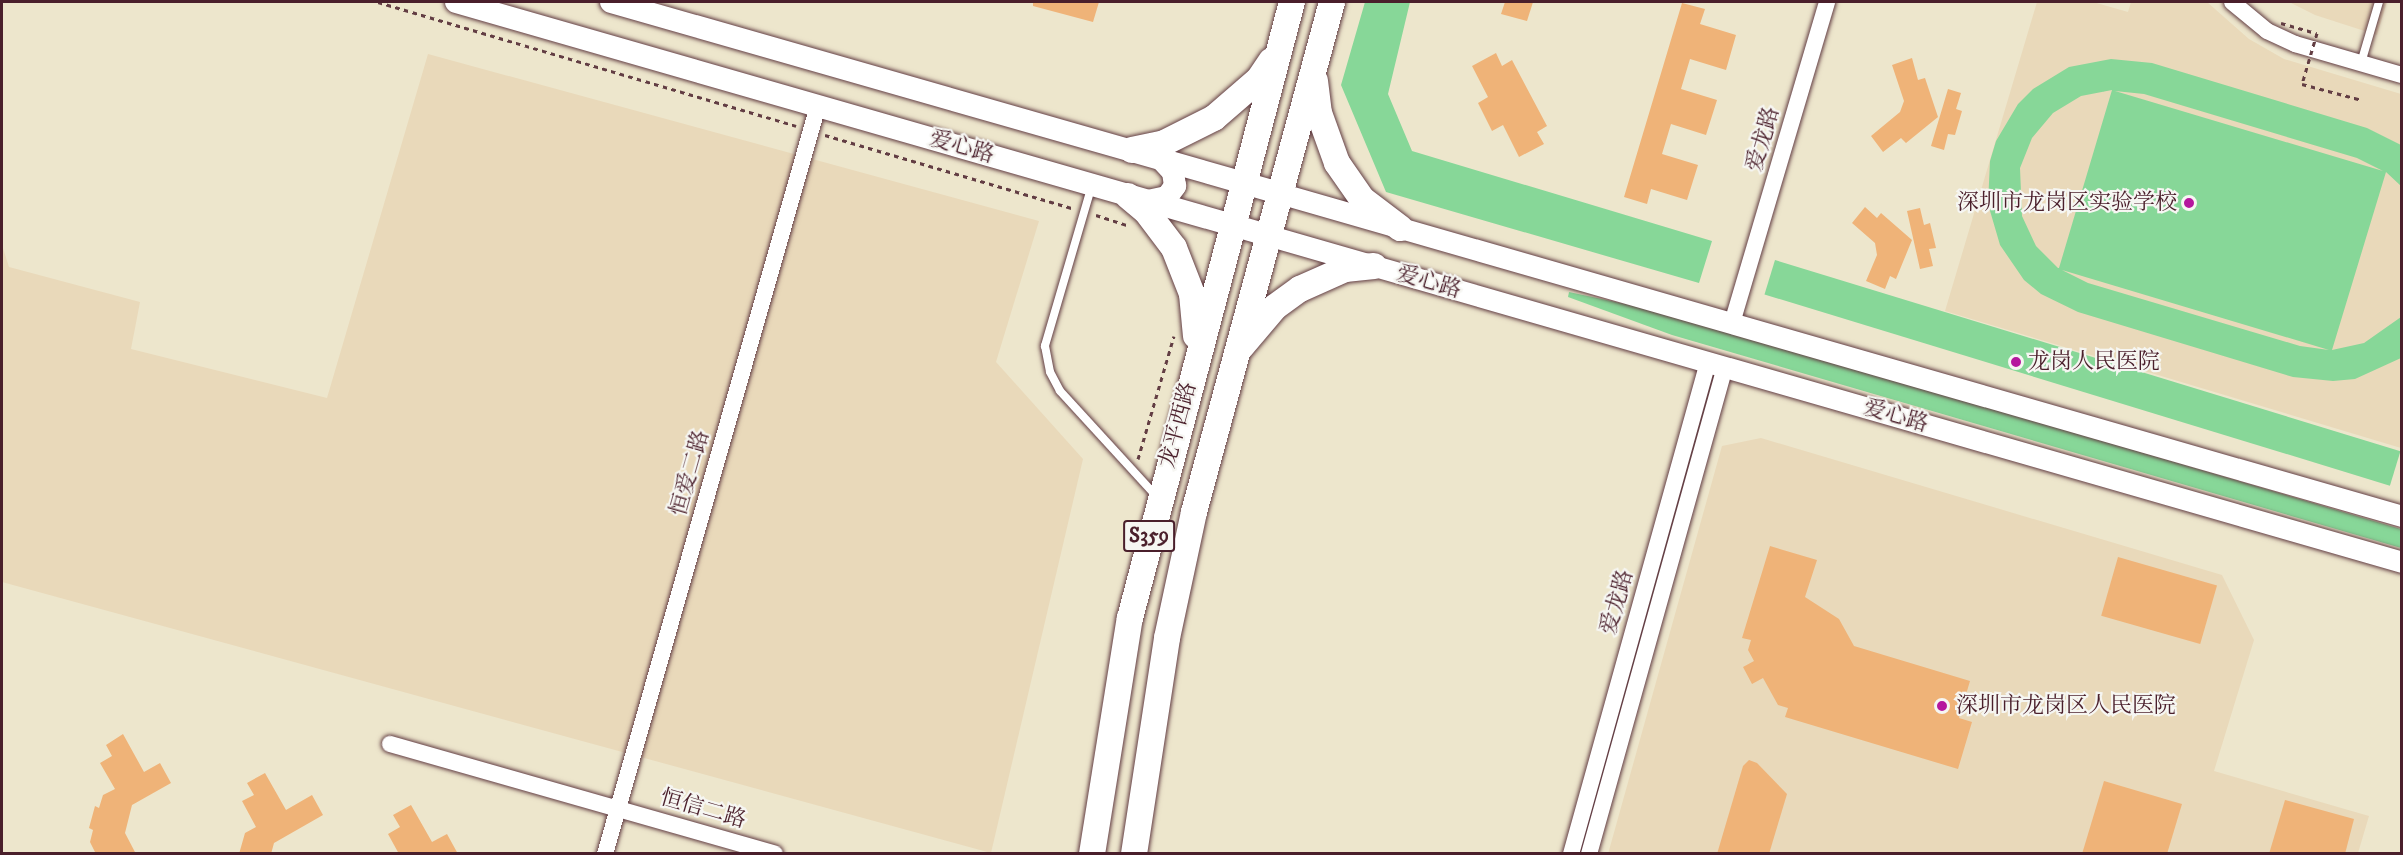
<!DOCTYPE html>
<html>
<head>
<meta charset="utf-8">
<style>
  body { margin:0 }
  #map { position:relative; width:2403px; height:855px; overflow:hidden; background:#ede6cc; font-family:"IM FELL DW Pica","Noto Serif SC",serif }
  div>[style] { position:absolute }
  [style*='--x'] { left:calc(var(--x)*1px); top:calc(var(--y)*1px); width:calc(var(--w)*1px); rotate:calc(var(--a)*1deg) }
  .built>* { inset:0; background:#e9d9ba }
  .green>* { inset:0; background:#87d798; transform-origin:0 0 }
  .building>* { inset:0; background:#efb378; transform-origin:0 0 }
  .path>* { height:3px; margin-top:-1.5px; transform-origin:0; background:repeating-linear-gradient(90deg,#623d43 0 4.5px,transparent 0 9px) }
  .roads { filter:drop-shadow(0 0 2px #623d43) drop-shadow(0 0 2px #623d43) }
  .service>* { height:8px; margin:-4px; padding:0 4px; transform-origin:4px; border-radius:4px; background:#fff }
  .minor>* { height:16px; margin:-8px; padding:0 8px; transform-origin:8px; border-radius:8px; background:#fff }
  .tertiary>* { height:21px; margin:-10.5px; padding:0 10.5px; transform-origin:10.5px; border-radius:10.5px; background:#fff }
  .secondary>* { height:22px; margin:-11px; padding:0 11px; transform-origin:11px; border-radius:11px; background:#fff }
  .primary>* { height:26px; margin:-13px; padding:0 13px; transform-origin:13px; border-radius:13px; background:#fff }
  .path-bridge>* { height:3px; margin-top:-1.5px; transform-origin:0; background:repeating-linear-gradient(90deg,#623d43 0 4.5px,transparent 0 9px) }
  .dots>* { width:16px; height:16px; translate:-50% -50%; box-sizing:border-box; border:3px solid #f6f6f2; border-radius:50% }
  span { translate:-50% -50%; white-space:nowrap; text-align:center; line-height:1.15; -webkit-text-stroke:4.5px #f6f6f2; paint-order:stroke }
  .shield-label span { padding:2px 4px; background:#f6f6f2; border:2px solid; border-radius:4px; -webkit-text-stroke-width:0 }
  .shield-label { font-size:21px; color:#4a1f2b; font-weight:700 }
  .street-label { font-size:22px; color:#4a1f2b }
  .poi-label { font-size:22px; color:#4a1f2b }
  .right { translate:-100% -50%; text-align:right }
  .left { translate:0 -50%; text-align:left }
  .frame { position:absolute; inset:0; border:3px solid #4a1f2b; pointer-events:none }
</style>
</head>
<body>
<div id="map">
  <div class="built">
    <div style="clip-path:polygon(2037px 2px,2093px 2px,2128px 12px,2131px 2px,2207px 2px,2249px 39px,2284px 59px,2401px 94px,2401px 448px,1945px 311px)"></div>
    <div style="clip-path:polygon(2289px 2px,2387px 2px,2377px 35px,2315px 15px)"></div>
    <div style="clip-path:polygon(428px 54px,1039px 221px,996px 362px,1083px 459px,991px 853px,2px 582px,2px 245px,9px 267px,140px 302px,131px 349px,327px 398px)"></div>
    <div style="clip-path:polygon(1761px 438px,2222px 575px,2254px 640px,2214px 771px,2369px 816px,2358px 853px,1608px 854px,1722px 446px)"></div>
  </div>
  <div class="green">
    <div style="clip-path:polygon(1365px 2px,1410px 2px,1388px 94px,1412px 151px,1712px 241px,1699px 283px,1386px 192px,1341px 85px)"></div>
    <div style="clip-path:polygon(evenodd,2111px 59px,2152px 63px,2367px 128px,2401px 145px,2401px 186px,2386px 172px,2332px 350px,2364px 343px,2401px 317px,2401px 358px,2355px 379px,2333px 381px,2293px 377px,2078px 312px,2041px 294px,2024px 280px,2000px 245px,1988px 204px,1990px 161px,1996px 141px,2018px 104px,2033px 89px,2069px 67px,2111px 59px,2112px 90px,2059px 268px,2058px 268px,2036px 246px,2022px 216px,2020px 168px,2032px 138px,2053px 113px,2081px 96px,2112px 90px,2111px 59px,2115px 91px,2144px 94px,2357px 158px,2383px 171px,2115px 91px,2111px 59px,2062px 270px,2329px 350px,2300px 346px,2088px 283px,2062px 270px)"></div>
    <div style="left:1775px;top:260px;width:654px;height:36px;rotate:17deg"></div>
    <div style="clip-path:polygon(1569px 292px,1677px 315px,2401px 529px,2401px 548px,1672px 335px,1568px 297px)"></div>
  </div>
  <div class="building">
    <div style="clip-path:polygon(1033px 2px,1099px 2px,1093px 22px,1033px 6px)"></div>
    <div style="clip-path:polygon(1505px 2px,1533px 2px,1527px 21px,1501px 14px)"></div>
    <div style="clip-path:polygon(1682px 3px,1705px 9px,1700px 24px,1736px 35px,1726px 70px,1690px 59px,1681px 89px,1717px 100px,1706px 135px,1671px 124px,1662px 154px,1698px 165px,1687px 200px,1651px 189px,1647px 204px,1624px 197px)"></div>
    <div style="clip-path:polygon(1496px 53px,1502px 66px,1512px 60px,1547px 126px,1537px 132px,1544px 144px,1519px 157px,1503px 125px,1492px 131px,1478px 103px,1488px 97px,1472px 66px)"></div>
    <div style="clip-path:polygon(1912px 58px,1918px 80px,1925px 78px,1938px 117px,1906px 143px,1901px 138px,1883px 152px,1871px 136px,1900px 112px,1904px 101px,1892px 65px)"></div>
    <div style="clip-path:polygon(1948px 89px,1961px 93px,1956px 109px,1962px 111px,1955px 135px,1948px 134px,1944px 150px,1931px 146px)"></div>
    <div style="clip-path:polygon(1865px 207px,1877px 218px,1881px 213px,1912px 240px,1896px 279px,1890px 276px,1885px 289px,1866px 281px,1877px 255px,1875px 243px,1852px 223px)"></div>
    <div style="clip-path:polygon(1920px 208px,1924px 225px,1930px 223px,1936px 248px,1929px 249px,1933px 266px,1920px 269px,1907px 211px)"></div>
    <div style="clip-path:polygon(1770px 546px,1817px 560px,1805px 597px,1839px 619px,1854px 646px,1970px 681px,1959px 718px,1972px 722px,1958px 769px,1785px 717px,1788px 708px,1778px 705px,1763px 678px,1752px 684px,1743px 667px,1754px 661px,1748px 650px,1751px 640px,1742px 638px)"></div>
    <div style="left:2118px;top:557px;width:103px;height:61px;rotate:16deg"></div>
    <div style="clip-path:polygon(123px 734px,144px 772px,160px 763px,171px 783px,132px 805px,125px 833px,136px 854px,96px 854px,90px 842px,93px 830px,89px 828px,95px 806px,99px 808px,103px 795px,115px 789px,100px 763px,112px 756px,106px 745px)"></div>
    <div style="clip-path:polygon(1749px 760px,1757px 763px,1787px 794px,1769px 854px,1717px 854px,1743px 766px)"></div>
    <div style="clip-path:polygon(265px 773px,286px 810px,312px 795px,323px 815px,274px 843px,271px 854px,239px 854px,245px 833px,256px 827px,242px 801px,254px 795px,247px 783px)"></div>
    <div style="clip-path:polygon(2104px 781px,2182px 804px,2167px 854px,2082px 854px)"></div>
    <div style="clip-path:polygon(2285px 800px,2354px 819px,2345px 854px,2269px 854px)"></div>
    <div style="clip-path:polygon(411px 805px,432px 842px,447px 834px,458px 854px,399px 854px,388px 834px,400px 827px,393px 815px)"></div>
  </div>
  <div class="path">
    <div style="--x:378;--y:2;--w:436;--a:16.5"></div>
    <div style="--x:825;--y:135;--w:258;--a:16.5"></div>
    <div style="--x:1096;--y:215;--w:35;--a:18"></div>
    <div style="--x:1138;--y:459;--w:128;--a:-73.7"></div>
  </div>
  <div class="roads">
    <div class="service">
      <div style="--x:2361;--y:63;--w:64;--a:-73.6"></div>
      <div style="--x:1092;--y:185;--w:168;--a:106.3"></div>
      <div style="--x:1045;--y:346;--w:26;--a:79"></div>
      <div style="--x:1050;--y:372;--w:21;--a:62"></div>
      <div style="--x:1060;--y:391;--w:144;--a:47.5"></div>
    </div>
    <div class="minor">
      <div style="--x:2232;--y:2;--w:45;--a:39.6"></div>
      <div style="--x:2267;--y:31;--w:31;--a:25"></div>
      <div style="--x:2295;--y:44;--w:111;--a:16.2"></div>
      <div style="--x:1732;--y:323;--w:335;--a:-73.5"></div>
      <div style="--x:390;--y:744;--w:400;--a:15.9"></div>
      <div style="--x:605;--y:854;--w:778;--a:-74.11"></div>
      <div style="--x:1571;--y:854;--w:511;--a:-74.44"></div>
      <div style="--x:1589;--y:854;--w:506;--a:-74.4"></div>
    </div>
    <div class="tertiary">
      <div style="--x:1279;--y:193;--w:1169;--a:16.05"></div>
      <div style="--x:1267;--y:235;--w:1181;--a:16.07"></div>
    </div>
    <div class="secondary">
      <div style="--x:456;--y:2;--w:844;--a:16.03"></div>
      <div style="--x:611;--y:2;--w:695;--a:15.96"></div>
      <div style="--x:1148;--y:201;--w:19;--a:-12"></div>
      <div style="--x:1167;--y:197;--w:14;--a:-54"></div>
      <div style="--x:1175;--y:186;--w:14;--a:-98"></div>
      <div style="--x:1173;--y:172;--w:18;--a:-133"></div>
    </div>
    <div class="primary">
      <div style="--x:1315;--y:81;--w:32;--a:83"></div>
      <div style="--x:1319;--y:113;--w:53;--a:70.2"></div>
      <div style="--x:1337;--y:163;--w:44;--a:55.2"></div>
      <div style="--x:1362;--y:199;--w:48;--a:37.3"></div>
      <div style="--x:1132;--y:150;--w:33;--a:-12"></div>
      <div style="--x:1164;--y:143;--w:56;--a:-26.6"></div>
      <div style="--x:1214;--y:118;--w:60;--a:-40.9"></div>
      <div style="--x:1259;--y:79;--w:22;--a:-56"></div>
      <div style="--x:1128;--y:196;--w:23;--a:40"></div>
      <div style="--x:1146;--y:211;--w:46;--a:52.9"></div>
      <div style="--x:1174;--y:248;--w:49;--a:68.6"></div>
      <div style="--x:1192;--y:294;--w:42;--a:84.6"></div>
      <div style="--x:1241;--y:347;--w:52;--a:-49.6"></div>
      <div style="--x:1275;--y:307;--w:31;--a:-36"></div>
      <div style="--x:1300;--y:289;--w:49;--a:-24"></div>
      <div style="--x:1345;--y:269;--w:29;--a:-6"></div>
      <div style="--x:1092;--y:854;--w:239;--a:-80.9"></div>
      <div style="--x:1130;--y:618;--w:637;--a:-75.27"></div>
      <div style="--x:1134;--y:854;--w:219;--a:-81.3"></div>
      <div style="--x:1167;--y:638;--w:129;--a:-77.9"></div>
      <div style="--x:1194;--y:512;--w:528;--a:-74.86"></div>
    </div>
  </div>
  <div class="path-bridge">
    <div style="--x:2281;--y:23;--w:37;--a:16"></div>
    <div style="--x:2317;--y:33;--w:53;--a:106.4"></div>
    <div style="--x:2302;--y:84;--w:62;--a:14.9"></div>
  </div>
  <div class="dots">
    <div style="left:2189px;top:203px;background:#b5179e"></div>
    <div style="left:2016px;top:362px;background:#b5179e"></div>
    <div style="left:1942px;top:706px;background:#b5179e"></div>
  </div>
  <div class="shield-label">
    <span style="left:1149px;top:536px">S359</span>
  </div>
  <div class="street-label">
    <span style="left:1763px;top:139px;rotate:-74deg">爱龙路</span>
    <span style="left:962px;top:147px;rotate:16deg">爱心路</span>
    <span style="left:1429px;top:282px;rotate:16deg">爱心路</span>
    <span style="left:1896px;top:416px;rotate:16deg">爱心路</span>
    <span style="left:1178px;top:425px;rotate:-75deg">龙平西路</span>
    <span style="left:690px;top:473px;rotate:-74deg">恒爱二路</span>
    <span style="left:1617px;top:602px;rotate:-74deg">爱龙路</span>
    <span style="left:703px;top:809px;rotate:16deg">恒信二路</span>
  </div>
  <div class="poi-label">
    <span class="right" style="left:2177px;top:203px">深圳市龙岗区实验学校</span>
    <span class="left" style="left:2028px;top:362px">龙岗人民医院</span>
    <span class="left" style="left:1956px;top:706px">深圳市龙岗区人民医院</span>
  </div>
  <div class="frame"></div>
</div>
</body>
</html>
